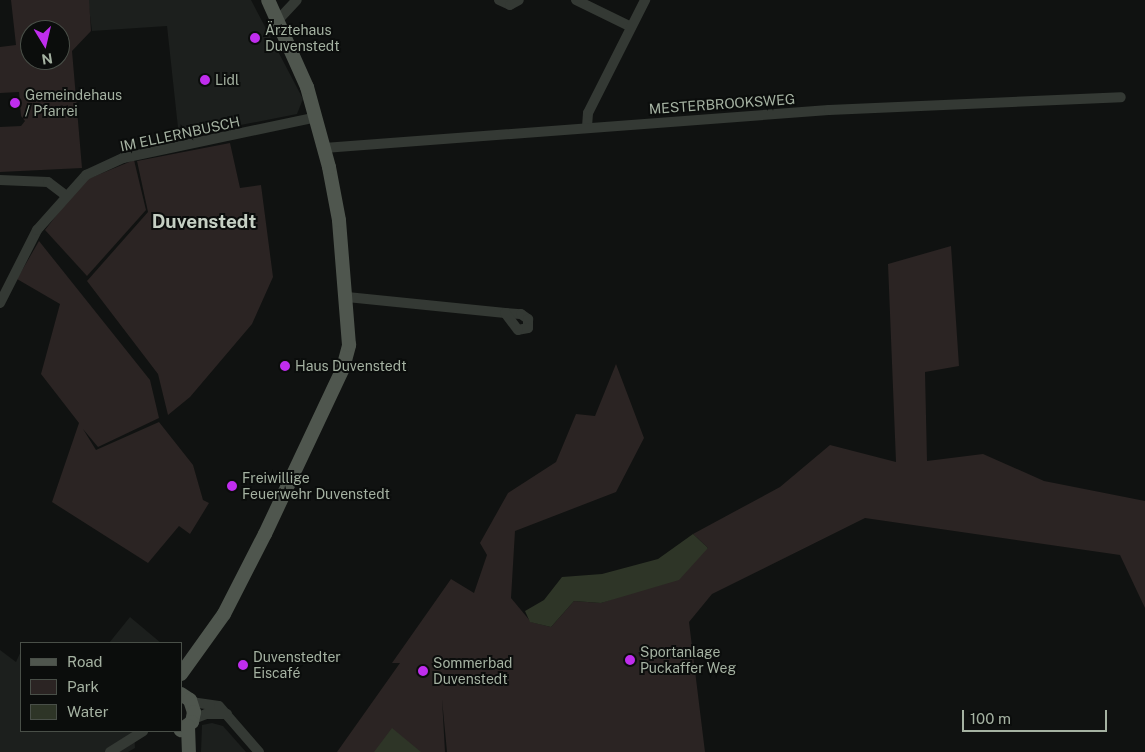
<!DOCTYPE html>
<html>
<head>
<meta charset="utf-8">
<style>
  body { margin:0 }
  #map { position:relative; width:1145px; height:752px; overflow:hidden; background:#101211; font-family:"Public Sans",sans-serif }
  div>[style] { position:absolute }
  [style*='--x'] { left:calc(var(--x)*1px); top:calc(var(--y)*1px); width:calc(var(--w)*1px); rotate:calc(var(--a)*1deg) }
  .built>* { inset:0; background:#1c1f1d }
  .green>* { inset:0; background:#2b2423 }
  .water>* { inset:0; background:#2e3527 }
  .minor>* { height:10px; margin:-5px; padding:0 5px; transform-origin:5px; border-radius:5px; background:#343934 }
  .major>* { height:14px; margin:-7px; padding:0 7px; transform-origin:7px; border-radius:7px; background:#4f564e }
  .dots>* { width:14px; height:14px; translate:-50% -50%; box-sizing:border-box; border:2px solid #0b0d0c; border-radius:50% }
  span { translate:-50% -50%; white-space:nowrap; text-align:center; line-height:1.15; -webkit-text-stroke:4px #0b0d0c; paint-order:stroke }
  .poi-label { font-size:14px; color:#a5b2a2 }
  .left { translate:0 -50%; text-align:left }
  .street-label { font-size:14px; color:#a5b2a2 }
  .district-label { font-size:19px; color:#c5cfc3; font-weight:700 }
  .legend { position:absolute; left:20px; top:642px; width:162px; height:90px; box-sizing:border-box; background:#0b0d0c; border:1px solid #494f48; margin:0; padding:6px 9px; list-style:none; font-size:15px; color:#a5b2a2 }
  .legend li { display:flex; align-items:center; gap:10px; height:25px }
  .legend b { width:25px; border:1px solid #494f48 }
  .north { position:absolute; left:20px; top:20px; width:50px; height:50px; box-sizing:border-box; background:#0b0d0c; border:1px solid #494f48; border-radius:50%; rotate:171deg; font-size:14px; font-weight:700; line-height:20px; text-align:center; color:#a5b2a2 }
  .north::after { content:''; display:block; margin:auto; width:18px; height:22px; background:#c02dee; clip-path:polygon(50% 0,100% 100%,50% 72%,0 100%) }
  .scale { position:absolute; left:962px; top:710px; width:145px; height:22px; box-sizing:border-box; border:2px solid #a5b2a2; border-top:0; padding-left:6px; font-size:15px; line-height:18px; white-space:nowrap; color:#a5b2a2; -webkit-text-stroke:4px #0b0d0c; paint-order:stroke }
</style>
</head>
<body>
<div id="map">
  <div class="built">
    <div style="clip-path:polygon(88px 0,251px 0,303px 99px,297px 114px,179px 137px,167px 26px,92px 31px)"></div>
    <div style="clip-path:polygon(130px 617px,161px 643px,109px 643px)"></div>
    <div style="clip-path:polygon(0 650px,16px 662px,21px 651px,21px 731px,134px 731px,135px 748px,128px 752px,0 752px)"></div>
    <div style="clip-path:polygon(212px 723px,223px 726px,246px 752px,201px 752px,202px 725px)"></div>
  </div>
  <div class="green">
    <div style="clip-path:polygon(evenodd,11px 0,89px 0,91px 31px,72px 51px,82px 168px,0 172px,0 127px,21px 126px,25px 121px,21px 116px,19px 92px,0 93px,0 47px,16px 45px,11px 0,30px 30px,60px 30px,60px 60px,30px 60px,30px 30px)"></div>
    <div style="clip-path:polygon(230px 143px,240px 188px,261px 185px,273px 277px,252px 324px,190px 397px,168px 415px,158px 374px,87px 281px,148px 212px,137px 161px)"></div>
    <div style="clip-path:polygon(134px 160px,146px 210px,87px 276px,45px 230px,83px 181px)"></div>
    <div style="clip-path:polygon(39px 241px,150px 380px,159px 418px,98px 447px,83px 429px,96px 450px,159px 422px,193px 465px,203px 500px,209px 503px,190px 534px,179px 526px,148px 563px,52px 502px,79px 423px,41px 374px,60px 304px,17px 279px)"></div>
    <div style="clip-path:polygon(951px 246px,959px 366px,925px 372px,927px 461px,983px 454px,1044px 481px,1145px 501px,1145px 608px,1120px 555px,865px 518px,712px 594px,689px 622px,705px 752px,447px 752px,442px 699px,445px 752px,337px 752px,400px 663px,392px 663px,451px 579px,474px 593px,487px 555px,480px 543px,508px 493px,556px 462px,576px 414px,595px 416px,616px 364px,644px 438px,616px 492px,515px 531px,511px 598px,531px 622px,551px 627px,574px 601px,601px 603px,627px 594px,708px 548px,693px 534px,780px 487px,830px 445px,896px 462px,888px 264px)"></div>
  </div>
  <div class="water">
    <div style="clip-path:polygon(693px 534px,708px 548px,679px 580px,601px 603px,574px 601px,551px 627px,530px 622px,525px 611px,544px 600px,562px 577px,602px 574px,658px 559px)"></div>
    <div style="clip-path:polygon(392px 728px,421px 752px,374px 752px)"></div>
  </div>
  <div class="minor">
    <div style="--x:499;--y:0;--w:12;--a:24"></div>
    <div style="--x:510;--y:5;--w:10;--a:-29"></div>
    <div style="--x:576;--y:0;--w:61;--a:26.1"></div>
    <div style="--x:279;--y:19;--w:26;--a:-47"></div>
    <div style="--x:587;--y:127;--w:14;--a:-86"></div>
    <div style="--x:588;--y:113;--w:127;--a:-63.2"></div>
    <div style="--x:324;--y:148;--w:506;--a:-4.3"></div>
    <div style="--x:829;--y:110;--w:292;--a:-2.5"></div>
    <div style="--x:0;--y:180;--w:48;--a:2.4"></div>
    <div style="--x:48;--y:182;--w:21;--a:37"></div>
    <div style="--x:347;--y:297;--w:159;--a:5.8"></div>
    <div style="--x:505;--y:313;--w:16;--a:4"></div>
    <div style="--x:521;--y:314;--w:9;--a:36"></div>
    <div style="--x:528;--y:319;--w:9;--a:90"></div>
    <div style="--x:528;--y:328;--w:10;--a:169"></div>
    <div style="--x:518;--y:330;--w:21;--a:-127"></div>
    <div style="--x:0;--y:303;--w:82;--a:-63.1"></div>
    <div style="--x:37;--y:230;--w:74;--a:-48.3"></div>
    <div style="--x:86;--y:175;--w:41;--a:-24.7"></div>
    <div style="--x:123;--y:158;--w:198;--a:-11.9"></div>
    <div style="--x:191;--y:702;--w:28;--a:8"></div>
    <div style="--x:219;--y:706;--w:61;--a:49"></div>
    <div style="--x:193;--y:719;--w:14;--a:-21"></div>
    <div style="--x:206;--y:714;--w:21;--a:0"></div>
    <div style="--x:110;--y:752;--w:39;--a:-32"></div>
  </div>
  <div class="major">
    <div style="--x:181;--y:674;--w:74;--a:-54.4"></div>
    <div style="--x:224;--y:614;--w:90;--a:-62.9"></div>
    <div style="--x:265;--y:534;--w:183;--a:-64.8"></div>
    <div style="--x:343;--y:368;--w:24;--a:-75"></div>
    <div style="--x:349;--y:345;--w:125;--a:-94.6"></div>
    <div style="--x:339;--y:220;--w:54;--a:-100.7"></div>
    <div style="--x:329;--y:167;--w:83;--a:-105.4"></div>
    <div style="--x:307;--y:87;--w:95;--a:-114.1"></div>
    <div style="--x:181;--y:694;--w:11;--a:34"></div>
    <div style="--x:190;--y:700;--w:13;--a:72"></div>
    <div style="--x:194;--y:712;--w:10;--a:101"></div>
    <div style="--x:192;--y:722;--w:14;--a:144"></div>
    <div style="--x:188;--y:726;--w:26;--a:88"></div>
  </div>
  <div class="dots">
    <div style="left:255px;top:38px;background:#c02dee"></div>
    <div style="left:205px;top:80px;background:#c02dee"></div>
    <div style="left:15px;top:103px;background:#c02dee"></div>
    <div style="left:285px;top:366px;background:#c02dee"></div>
    <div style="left:232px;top:486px;background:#c02dee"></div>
    <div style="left:630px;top:660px;background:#c02dee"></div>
    <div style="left:243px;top:665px;background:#c02dee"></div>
    <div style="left:423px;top:671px;background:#c02dee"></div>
  </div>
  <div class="poi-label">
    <span class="left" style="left:265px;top:38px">Ärztehaus<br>Duvenstedt</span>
    <span class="left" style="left:215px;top:80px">Lidl</span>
    <span class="left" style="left:25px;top:103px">Gemeindehaus<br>/ Pfarrei</span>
    <span class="left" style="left:295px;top:366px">Haus Duvenstedt</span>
    <span class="left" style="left:242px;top:486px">Freiwillige<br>Feuerwehr Duvenstedt</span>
    <span class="left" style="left:640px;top:660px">Sportanlage<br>Puckaffer Weg</span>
    <span class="left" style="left:253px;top:665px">Duvenstedter<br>Eiscafé</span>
    <span class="left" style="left:433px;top:671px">Sommerbad<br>Duvenstedt</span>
  </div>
  <div class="street-label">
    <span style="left:722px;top:104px;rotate:-4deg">MESTERBROOKSWEG</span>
    <span style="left:180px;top:134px;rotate:-12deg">IM ELLERNBUSCH</span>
  </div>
  <div class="district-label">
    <span style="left:204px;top:222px">Duvenstedt</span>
  </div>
  <ul class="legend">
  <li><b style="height:6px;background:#4f564e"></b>Road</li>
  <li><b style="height:14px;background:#2b2423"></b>Park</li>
  <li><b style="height:14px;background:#2e3527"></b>Water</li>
  </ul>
  <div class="north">N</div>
  <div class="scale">100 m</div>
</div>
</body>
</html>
